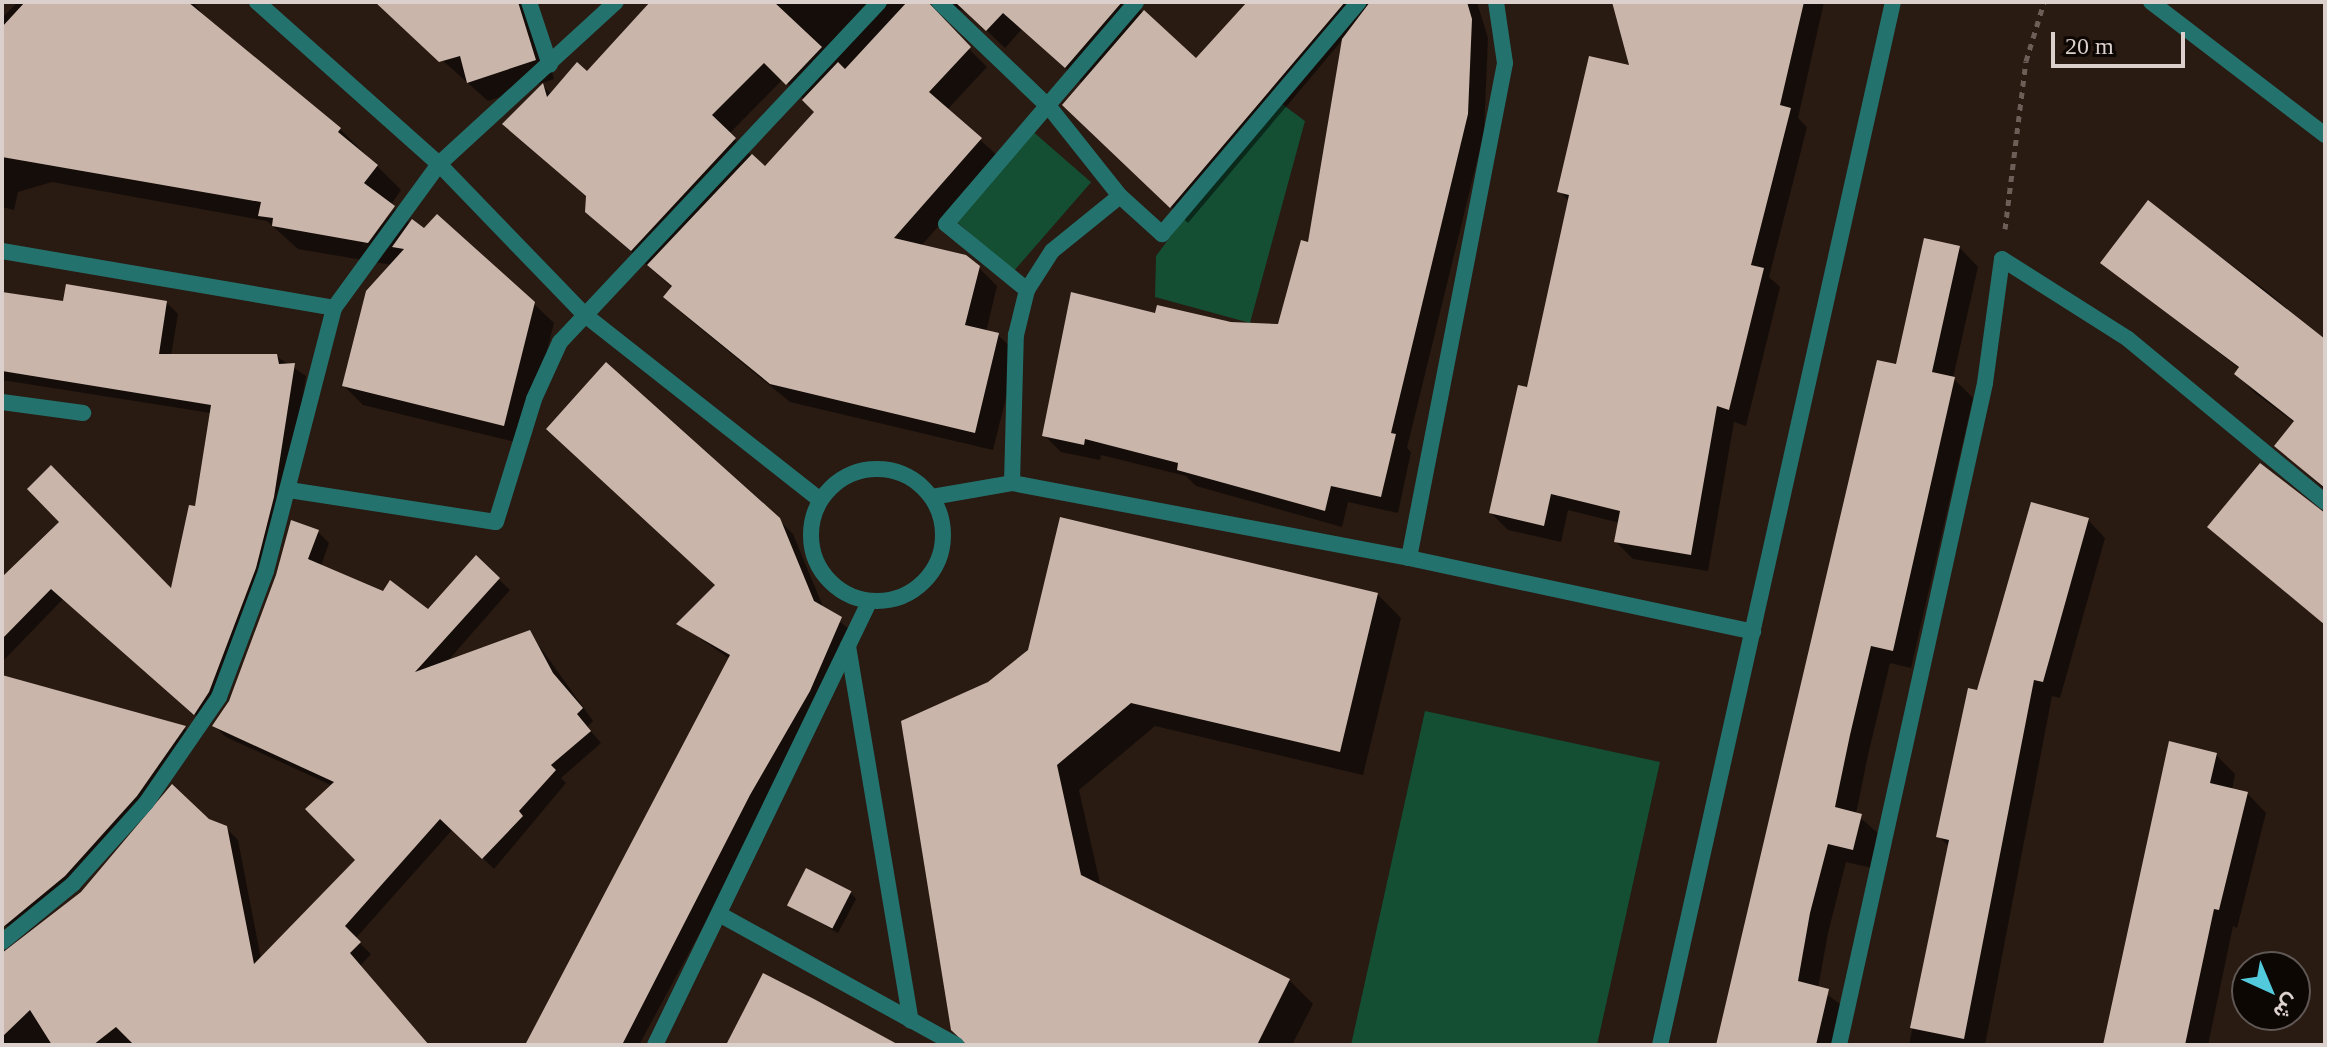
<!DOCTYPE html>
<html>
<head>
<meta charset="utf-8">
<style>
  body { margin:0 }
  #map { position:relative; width:2327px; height:1047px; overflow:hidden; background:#291a12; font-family:"Times New Roman",Vazirmatn,serif }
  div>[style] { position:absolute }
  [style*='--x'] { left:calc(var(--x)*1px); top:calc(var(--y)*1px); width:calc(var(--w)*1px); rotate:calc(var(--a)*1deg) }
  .green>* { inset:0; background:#144e33; transform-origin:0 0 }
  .shadow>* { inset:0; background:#0007 }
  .building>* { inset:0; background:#c9b5aa; transform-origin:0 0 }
  .path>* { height:5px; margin-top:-2.5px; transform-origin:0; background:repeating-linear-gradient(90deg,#6d5f58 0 6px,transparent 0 12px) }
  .street>* { height:16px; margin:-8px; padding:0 8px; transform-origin:8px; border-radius:8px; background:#24726d }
  .street>.ring { margin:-8px; padding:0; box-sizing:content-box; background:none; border:16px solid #24726d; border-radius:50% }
  span { translate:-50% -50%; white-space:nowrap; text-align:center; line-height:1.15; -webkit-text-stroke:8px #0d0704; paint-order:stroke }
  .frame { position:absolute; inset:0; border:4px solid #dbd0cb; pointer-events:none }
  .north { position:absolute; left:2231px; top:951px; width:80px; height:80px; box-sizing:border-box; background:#0d0704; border:2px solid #5f5754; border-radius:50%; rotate:136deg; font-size:22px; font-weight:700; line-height:32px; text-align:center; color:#dbd0cb }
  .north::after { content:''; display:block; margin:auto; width:28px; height:36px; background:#53cadc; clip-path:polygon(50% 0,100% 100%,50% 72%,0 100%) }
  .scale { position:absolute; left:2051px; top:32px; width:134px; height:36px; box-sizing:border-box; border:4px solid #dbd0cb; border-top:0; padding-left:10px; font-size:24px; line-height:28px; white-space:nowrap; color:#dbd0cb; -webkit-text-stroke:6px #0d0704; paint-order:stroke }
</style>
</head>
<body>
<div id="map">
  <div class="green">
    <div style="clip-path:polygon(1274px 98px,1305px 121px,1250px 323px,1155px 297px,1156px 256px)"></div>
    <div style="left:1030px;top:129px;width:81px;height:118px;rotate:41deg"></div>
    <div style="clip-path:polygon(1425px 711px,1660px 762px,1597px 1045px,1351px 1045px)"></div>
  </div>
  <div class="shadow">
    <div style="clip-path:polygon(18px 2px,193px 2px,209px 22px,340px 129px,401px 190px,361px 249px,395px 209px,411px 225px,534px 304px,554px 323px,523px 444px,363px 405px,344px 386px,392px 265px,298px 249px,267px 221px,52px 182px,18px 192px,14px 210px,2px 207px,2px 18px)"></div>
    <div style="clip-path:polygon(377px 2px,532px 2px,554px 79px,488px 101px)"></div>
    <div style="clip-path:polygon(evenodd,654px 2px,1131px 2px,1196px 61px,1250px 2px,1477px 2px,1488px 38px,1484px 132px,1407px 448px,1411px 452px,1398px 513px,1348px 502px,1342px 527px,1196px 486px,1186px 476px,1101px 455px,1100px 460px,1061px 452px,1044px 435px,1157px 315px,1279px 326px,1310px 245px,1344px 38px,1188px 223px,1081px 122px,1083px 84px,1022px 29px,1005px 48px,966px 11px,956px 9px,946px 17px,949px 29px,987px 67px,947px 110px,999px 157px,921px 246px,978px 267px,997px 286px,986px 332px,998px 335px,1017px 353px,993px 450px,790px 402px,684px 315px,666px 297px,673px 288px,606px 230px,588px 198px,504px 124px,543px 86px,552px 95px,587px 74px,654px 2px,783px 79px,817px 112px,765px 169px,729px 134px,783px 79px)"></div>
    <div style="clip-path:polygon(1614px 2px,1824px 2px,1798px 118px,1807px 127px,1769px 277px,1780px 287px,1746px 426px,1734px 422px,1708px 571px,1633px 559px,1616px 542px,1620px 523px,1568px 510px,1561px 542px,1508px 530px,1491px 513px,1528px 389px,1569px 201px,1560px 192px,1632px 68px)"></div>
    <div style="clip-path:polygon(2148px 203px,2268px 292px,2325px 342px,2325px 490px,2277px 445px,2295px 423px,2255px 393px,2236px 374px,2240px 369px,2103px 263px)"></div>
    <div style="clip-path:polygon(1960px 248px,1978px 267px,1953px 378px,1973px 398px,1911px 668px,1890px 663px,1868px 755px,1856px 814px,1880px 835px,1872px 868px,1846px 862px,1828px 933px,1818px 988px,1847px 1009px,1838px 1045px,1718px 1045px,1878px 362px,1897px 366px)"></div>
    <div style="clip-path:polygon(2px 294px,64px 304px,166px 302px,178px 314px,171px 356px,276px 356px,306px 376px,285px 509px,206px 724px,63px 599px,2px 662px,2px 581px,172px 592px,197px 509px,211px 413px,2px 380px)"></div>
    <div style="clip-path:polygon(2325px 512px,2325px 625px,2209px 527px,2318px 513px)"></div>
    <div style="clip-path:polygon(778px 519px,793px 534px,824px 609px,854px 633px,823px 705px,639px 1045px,527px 1045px,730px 659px,679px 624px)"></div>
    <div style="clip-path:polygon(2088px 520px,2105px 538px,2060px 698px,2052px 696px,1985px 1045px,1909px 1045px,1950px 847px,1938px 836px,1979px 693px)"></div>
    <div style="clip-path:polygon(318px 532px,329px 543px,321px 566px,428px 612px,476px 558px,510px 590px,445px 664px,530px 633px,593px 721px,587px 727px,601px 743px,561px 778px,566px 783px,494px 869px,453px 829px,355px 939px,371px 954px,360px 966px,428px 1045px,2px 1045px,2px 995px,207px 821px,226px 828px,238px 840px,261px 959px,358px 860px,333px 786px,226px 737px,215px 726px)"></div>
    <div style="clip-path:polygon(1377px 594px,1401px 618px,1363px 775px,1155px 726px,1079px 790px,1101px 888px,1289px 980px,1313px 1004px,1292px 1045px,969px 1045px,903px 722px)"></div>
    <div style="clip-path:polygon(2px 677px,184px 728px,196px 739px,24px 930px,2px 925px)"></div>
    <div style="clip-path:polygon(2216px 755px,2235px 774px,2232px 790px,2247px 793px,2266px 813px,2237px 928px,2233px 926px,2208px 1045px,2105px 1045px)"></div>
    <div style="clip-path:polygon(850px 892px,856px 899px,838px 933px,789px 905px)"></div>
  </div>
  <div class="building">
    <div style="clip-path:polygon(25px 2px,188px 2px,341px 128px,338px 132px,378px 165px,364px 183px,395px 206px,368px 243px,272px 226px,273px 218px,258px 216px,261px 202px,2px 157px,2px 27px)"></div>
    <div style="clip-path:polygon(375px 2px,518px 2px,536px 60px,467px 83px,460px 56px,439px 62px)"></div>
    <div style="clip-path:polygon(650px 2px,774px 2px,822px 47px,786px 85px,764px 63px,712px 115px,736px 138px,631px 251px,585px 212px,586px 196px,502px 124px,543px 83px,547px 97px,577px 62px,587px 71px)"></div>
    <div style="clip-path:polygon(907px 2px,928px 2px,971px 47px,929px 92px,982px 138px,894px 238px,966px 255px,980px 266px,965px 325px,999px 333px,975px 433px,770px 384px,663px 297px,672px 286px,647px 265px,752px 154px,765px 166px,814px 112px,802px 100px,838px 62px,845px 69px)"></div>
    <div style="clip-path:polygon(955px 2px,1122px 2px,1065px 68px,1003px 13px,986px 31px)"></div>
    <div style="clip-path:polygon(1247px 2px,1345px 2px,1170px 208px,1062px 105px,1144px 10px,1196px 58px)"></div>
    <div style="clip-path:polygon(1370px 2px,1467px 2px,1472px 19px,1468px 114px,1391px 433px,1396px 434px,1381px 497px,1331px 486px,1325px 511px,1177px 470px,1178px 463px,1085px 439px,1084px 445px,1042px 436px,1071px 292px,1155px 313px,1157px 305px,1231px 322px,1278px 324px,1301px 240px,1308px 242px,1342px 39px)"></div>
    <div style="clip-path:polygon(1612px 2px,1804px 2px,1780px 105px,1791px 108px,1751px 265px,1764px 268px,1729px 410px,1717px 406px,1691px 555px,1614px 542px,1620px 511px,1551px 494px,1544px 526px,1489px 513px,1518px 385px,1527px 387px,1569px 195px,1557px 192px,1589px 56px,1629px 65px)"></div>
    <div style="clip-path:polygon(2148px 200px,2325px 339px,2325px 488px,2274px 446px,2294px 421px,2234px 374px,2239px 367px,2100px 263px)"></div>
    <div style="clip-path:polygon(437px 214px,535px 302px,504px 426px,342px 386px,366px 291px,404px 249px,392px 247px,412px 219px,424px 228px)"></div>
    <div style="clip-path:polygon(1924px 238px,1960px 246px,1932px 372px,1955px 377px,1893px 651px,1871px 646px,1850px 735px,1835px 807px,1862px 814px,1853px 850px,1828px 844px,1810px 913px,1798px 981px,1829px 989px,1816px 1045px,1716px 1045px,1877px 360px,1896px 364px)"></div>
    <div style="clip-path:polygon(66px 284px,167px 301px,159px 354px,277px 354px,279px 364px,295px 363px,274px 497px,256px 568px,209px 692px,194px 715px,51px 589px,2px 639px,2px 577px,59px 522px,27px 489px,51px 465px,171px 588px,189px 505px,195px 506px,211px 405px,2px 371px,2px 292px,63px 301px)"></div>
    <div style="clip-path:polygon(606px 362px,780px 518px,814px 601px,842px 617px,810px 691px,750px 795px,622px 1045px,525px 1045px,730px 655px,676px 624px,715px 585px,546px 429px)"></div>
    <div style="clip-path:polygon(2260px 463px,2325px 513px,2325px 625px,2207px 527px)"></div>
    <div style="clip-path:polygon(2031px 502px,2089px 518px,2043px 682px,2034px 680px,1964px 1039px,1910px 1028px,1949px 840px,1936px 837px,1968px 688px,1977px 690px)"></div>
    <div style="clip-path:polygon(1060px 517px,1378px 593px,1340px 752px,1131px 703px,1057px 765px,1081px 875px,1290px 979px,1257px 1045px,967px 1045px,951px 1030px,901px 721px,988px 682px,1028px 650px)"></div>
    <div style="clip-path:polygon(291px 520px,319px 530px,308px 559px,383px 591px,390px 580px,428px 609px,476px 555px,500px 578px,415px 672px,530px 630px,553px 673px,583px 708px,577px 714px,591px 731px,551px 765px,556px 770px,519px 811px,523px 816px,482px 859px,440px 819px,345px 926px,361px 942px,350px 953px,429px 1045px,134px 1045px,116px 1027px,93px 1045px,52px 1045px,30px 1010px,2px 1037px,2px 953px,81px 892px,172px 784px,209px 819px,227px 826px,254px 964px,355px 860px,305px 809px,334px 782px,212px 726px,229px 701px,276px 575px)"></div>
    <div style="clip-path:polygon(2px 675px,186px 726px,137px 796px,65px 876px,2px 928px)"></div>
    <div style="clip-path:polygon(2169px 741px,2217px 753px,2210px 783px,2248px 792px,2219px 910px,2214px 909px,2185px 1045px,2103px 1045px)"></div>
    <div style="left:806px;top:868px;width:51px;height:42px;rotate:27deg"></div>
    <div style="clip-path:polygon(763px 973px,814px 999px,899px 1045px,726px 1045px)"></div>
  </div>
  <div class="path">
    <div style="--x:2005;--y:229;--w:169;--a:-82.9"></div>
    <div style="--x:2026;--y:61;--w:62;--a:-73"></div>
  </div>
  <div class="street">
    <div style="--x:257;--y:2;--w:244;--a:41.7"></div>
    <div style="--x:439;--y:164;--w:210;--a:46"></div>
    <div style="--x:585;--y:315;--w:299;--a:38.2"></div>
    <div style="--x:529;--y:2;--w:66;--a:71.6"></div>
    <div style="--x:939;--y:2;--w:153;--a:43.7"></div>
    <div style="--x:1050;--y:108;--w:112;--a:51.5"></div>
    <div style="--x:1120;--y:196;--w:57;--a:42.1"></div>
    <div style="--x:1162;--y:234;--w:304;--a:-49.7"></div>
    <div style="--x:2151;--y:2;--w:219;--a:37.4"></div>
    <div style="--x:2;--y:251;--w:337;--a:9.7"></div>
    <div style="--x:1027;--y:290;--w:104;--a:-140.8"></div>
    <div style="--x:946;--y:224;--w:292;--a:-49.4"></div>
    <div style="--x:2;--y:402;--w:82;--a:7.7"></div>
    <div class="ring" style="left:811px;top:469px;width:116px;height:116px"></div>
    <div style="--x:1012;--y:483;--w:148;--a:-88.5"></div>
    <div style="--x:1016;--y:335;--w:46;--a:-76.3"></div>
    <div style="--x:1027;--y:290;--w:46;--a:-57.3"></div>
    <div style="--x:1052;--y:251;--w:87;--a:-39"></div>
    <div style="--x:289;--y:490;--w:209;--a:8.8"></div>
    <div style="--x:496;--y:522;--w:129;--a:-72.8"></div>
    <div style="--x:534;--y:399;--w:63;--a:-65.5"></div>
    <div style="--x:560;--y:342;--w:466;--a:-46.8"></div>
    <div style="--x:932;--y:497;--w:81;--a:-9.9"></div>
    <div style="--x:1012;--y:483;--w:404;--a:10.7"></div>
    <div style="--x:1409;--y:558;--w:352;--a:12.1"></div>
    <div style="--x:1409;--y:558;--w:504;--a:-79.02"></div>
    <div style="--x:1505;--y:63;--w:62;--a:-98.4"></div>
    <div style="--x:848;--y:646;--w:380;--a:80.5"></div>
    <div style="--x:719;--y:914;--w:271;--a:28.9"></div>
    <div style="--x:2;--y:942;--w:92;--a:-39.2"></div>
    <div style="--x:73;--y:884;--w:109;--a:-48"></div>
    <div style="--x:146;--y:803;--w:129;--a:-55.4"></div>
    <div style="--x:219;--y:697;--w:134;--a:-69.5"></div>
    <div style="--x:266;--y:571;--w:272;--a:-75.5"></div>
    <div style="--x:334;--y:308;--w:178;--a:-53.9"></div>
    <div style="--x:439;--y:164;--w:240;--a:-42.5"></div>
    <div style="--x:655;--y:1045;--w:493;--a:-64.2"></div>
    <div style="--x:1660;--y:1045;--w:1069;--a:-77.41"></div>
    <div style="--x:1839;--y:1045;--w:678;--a:-77.56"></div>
    <div style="--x:1985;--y:383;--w:125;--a:-82.2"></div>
    <div style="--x:2002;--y:259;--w:149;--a:32.4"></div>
    <div style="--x:2128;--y:339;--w:256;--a:39.6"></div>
  </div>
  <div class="frame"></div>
  <div class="north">ش</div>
  <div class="scale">20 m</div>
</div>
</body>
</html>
